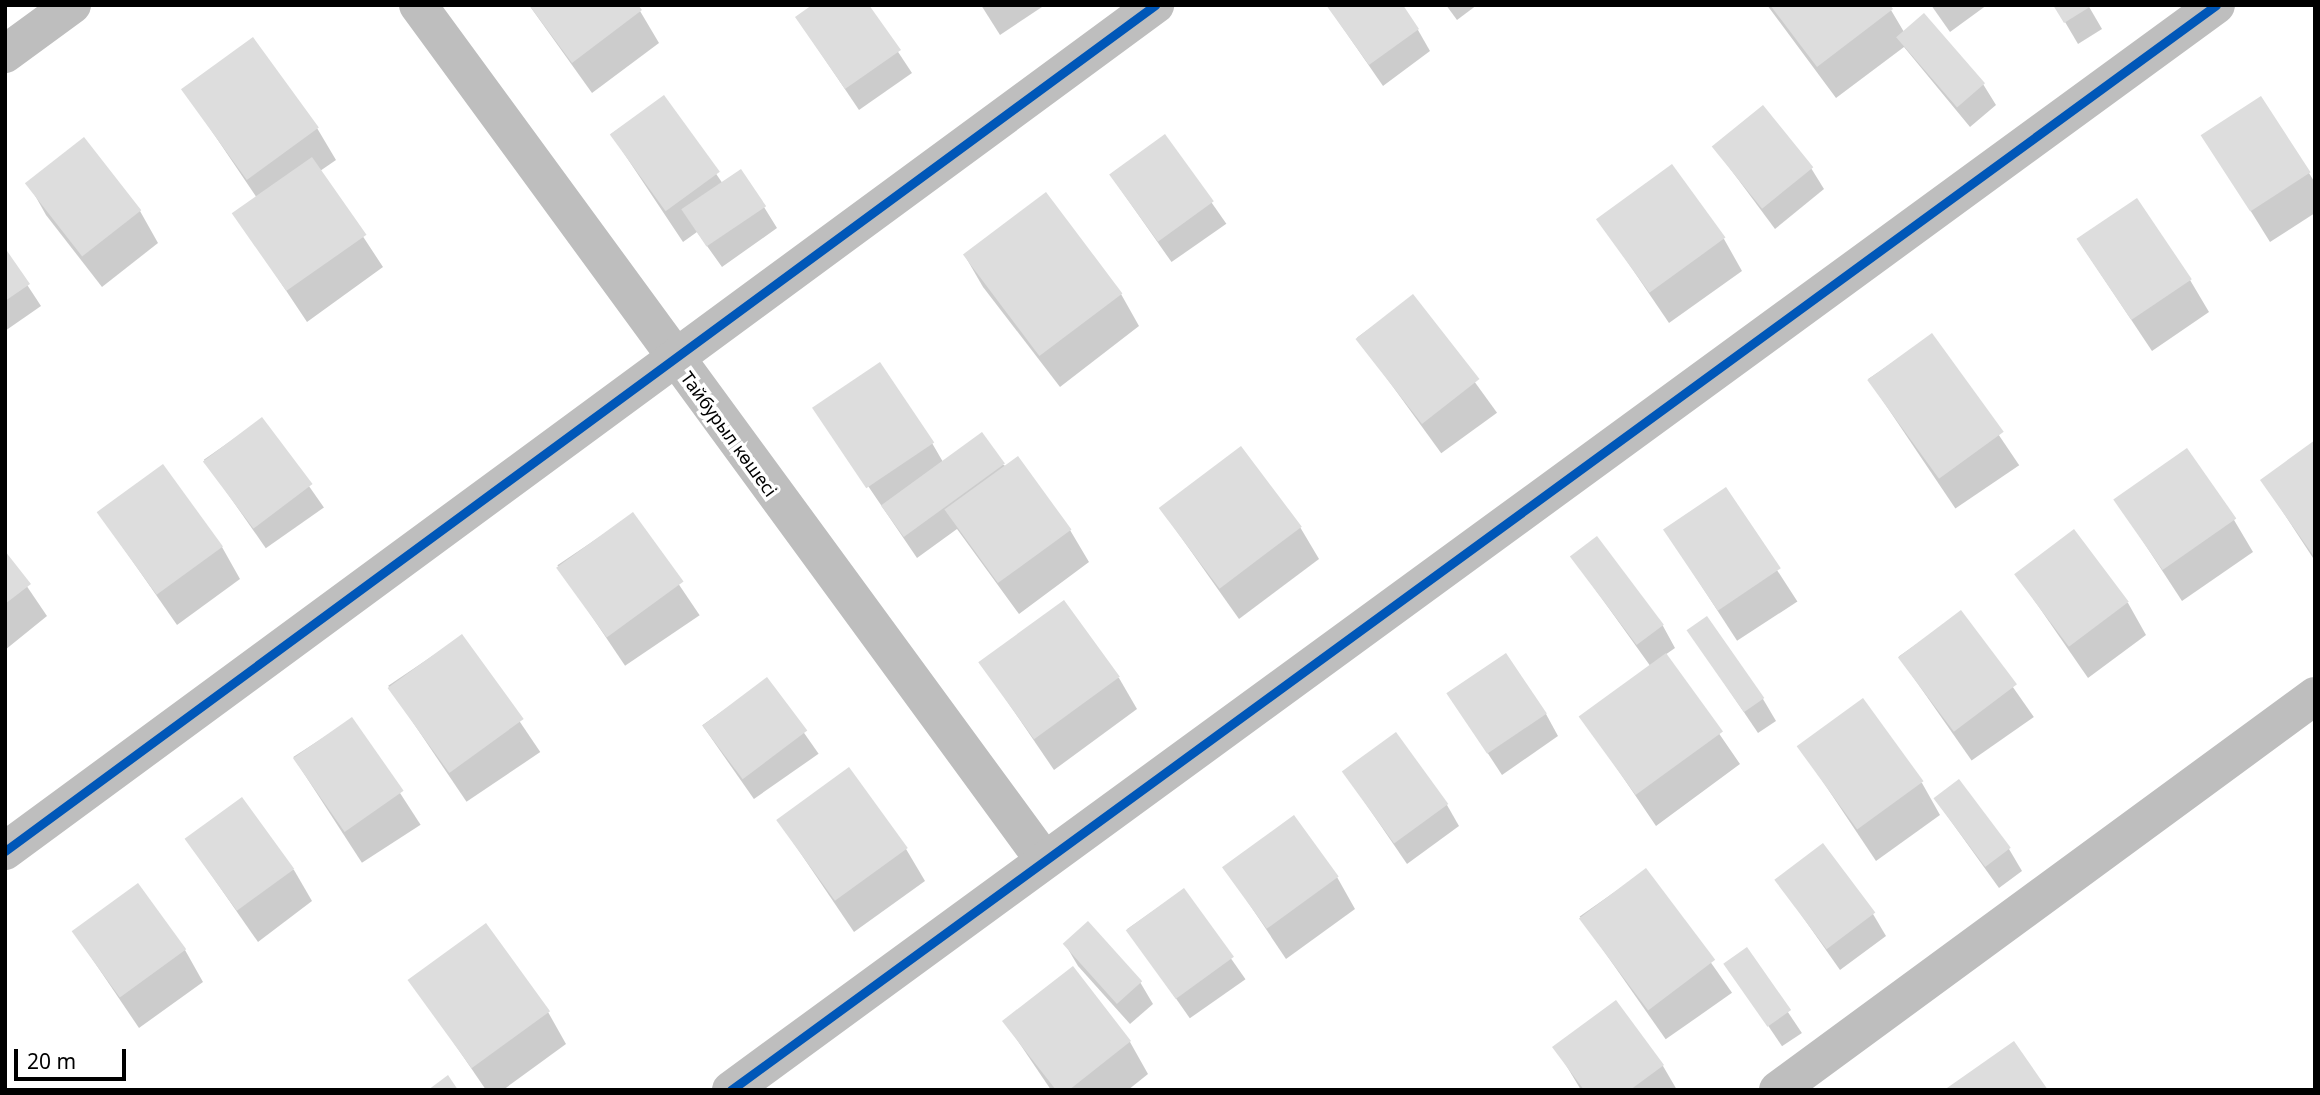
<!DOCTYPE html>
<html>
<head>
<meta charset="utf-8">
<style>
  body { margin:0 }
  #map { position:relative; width:2320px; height:1095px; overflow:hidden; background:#fff; font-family:"Noto Sans",sans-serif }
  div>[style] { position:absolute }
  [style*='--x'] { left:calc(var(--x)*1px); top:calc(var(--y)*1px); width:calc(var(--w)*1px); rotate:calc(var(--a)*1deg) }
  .shadow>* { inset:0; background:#0003; transform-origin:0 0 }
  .building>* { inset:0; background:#ddd; transform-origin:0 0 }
  .street>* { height:38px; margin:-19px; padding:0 19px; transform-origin:19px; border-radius:19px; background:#bebebe }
  .cycleway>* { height:9px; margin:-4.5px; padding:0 4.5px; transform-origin:4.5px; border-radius:4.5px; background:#0057b8 }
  span { translate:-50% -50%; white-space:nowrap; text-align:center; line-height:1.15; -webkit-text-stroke:7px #fff; paint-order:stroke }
  .street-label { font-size:18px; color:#000 }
  .frame { position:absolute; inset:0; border:7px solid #000; pointer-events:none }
  .scale { position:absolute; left:14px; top:1049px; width:112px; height:32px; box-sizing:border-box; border:4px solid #000; border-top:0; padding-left:9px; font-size:21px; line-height:24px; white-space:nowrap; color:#000; -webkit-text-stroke:5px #fff; paint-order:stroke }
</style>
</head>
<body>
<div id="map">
  <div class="shadow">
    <div style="clip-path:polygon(529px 5px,640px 11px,659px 43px,592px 93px)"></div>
    <div style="clip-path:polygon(867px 5px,912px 73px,859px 110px,797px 18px)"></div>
    <div style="clip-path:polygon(981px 5px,1045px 5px,1000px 35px)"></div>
    <div style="clip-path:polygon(1327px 5px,1418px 30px,1430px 51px,1383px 86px)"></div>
    <div style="clip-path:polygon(1446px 5px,1477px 5px,1457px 20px)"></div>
    <div style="clip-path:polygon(1767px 5px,1888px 5px,1904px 32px,1983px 84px,1996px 105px,1970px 127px,1904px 47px,1836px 98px)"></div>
    <div style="clip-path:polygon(1931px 5px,1987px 5px,1950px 32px)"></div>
    <div style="clip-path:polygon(2055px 5px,2088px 5px,2102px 29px,2078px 44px)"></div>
    <div style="clip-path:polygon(184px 90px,317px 128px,336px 160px,320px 171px,383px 267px,307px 322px,235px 214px,257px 198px)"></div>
    <div style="clip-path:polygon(664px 97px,723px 184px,764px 207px,777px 228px,722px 267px,697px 232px,683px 242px,611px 134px)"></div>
    <div style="left:1165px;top:136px;width:107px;height:67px;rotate:55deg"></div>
    <div style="clip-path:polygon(2204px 136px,2309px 173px,2315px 183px,2315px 213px,2270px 242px)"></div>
    <div style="clip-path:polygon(83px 139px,140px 211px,158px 243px,102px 287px,46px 215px,28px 183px)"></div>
    <div style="clip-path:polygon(1714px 147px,1811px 168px,1824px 189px,1775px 229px)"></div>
    <div style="clip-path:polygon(1599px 220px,1724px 239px,1742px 271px,1669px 323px)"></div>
    <div style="clip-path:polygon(2078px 240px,2190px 280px,2209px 312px,2152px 351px)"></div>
    <div style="clip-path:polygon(5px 251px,41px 306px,5px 331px)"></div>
    <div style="clip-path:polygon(965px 256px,1121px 294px,1139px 326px,1060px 387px,983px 287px)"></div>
    <div style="left:1413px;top:297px;width:143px;height:69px;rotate:54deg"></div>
    <div style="left:1932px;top:336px;width:156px;height:77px;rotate:56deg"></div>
    <div style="clip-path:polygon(815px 408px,932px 443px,943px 462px,1004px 465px,1070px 530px,1089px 562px,1019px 614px,957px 529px,917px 558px)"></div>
    <div style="left:262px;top:419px;width:108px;height:71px;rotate:55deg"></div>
    <div style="clip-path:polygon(2315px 442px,2315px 561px,2262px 480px)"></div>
    <div style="left:1725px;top:490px;width:133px;height:72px;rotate:57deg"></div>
    <div style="clip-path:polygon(2116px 500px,2234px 520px,2253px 552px,2182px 601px)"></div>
    <div style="clip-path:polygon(1161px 509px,1300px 527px,1319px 559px,1239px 619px)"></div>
    <div style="clip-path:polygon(99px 513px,222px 547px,240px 579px,177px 625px)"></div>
    <div style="left:632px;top:515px;width:121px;height:90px;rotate:56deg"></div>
    <div style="clip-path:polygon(1596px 538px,1663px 626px,1675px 648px,1665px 655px,1740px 764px,1656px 826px,1582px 717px,1651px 667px,1572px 557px)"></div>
    <div style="clip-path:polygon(5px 554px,47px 616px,5px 650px)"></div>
    <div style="clip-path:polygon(2016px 574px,2128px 603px,2146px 635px,2088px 678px)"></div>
    <div style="left:1961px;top:613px;width:127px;height:76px;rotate:55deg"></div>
    <div style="clip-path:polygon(1689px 631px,1763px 699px,1776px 721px,1758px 733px)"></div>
    <div style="left:462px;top:636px;width:140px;height:89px;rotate:56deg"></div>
    <div style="clip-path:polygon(981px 663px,1119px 678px,1137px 709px,1054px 770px)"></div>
    <div style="left:767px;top:680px;width:90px;height:79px;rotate:55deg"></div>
    <div style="clip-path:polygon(1449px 694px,1546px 714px,1558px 736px,1502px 775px)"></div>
    <div style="left:352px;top:719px;width:126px;height:70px;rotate:57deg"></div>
    <div style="clip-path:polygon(1799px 746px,1922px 783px,1940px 815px,1876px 861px)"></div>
    <div style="clip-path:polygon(1344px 772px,1447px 805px,1459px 826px,1407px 864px)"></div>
    <div style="clip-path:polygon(1935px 799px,2009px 849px,2022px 871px,1999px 888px)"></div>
    <div style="clip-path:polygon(778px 820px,906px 849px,925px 881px,854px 932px)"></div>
    <div style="clip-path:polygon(187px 840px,294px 870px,312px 901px,258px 942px)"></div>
    <div style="clip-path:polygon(1225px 868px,1337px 877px,1355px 909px,1286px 959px)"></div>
    <div style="left:1646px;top:870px;width:150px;height:81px;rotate:55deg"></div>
    <div style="clip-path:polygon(1776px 879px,1873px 914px,1886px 936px,1840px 970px)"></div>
    <div style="left:1183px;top:890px;width:109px;height:68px;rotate:55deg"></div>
    <div style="clip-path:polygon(74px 932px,185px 950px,203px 982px,139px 1028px)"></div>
    <div style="clip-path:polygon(1065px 944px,1140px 982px,1153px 1004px,1130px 1024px,1078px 966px)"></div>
    <div style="left:1746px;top:950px;width:100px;height:24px;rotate:56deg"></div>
    <div style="clip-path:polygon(1073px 969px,1130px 1042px,1148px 1074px,1128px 1090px,1051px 1090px,1005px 1022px)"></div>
    <div style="clip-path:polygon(411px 980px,548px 1012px,566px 1044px,503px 1090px,486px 1090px)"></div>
    <div style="clip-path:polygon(1555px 1047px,1663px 1066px,1677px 1090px,1581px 1090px)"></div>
  </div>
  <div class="building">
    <div style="clip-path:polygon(529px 5px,638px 5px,642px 10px,572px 63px)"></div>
    <div style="clip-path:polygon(812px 5px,869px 5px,901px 50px,845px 89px,795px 17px)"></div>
    <div style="clip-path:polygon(1326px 5px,1403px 5px,1419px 29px,1369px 65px)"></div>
    <div style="clip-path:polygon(1770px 5px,1890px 5px,1893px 9px,1817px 67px)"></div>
    <div style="clip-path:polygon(2053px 5px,2093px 5px,2064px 23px)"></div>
    <div style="left:1924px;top:13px;width:93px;height:37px;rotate:49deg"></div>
    <div style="left:253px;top:37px;width:112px;height:89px;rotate:54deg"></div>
    <div style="left:664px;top:95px;width:95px;height:67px;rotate:54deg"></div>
    <div style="left:2261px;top:96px;width:91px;height:72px;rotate:57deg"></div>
    <div style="left:1763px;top:105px;width:80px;height:66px;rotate:51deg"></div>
    <div style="left:1165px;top:134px;width:83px;height:69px;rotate:54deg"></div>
    <div style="left:84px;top:137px;width:93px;height:75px;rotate:52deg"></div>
    <div style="left:312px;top:157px;width:95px;height:98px;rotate:55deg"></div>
    <div style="left:1672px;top:164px;width:91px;height:94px;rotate:54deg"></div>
    <div style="left:741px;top:169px;width:45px;height:72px;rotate:56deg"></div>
    <div style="left:1046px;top:192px;width:127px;height:104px;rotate:53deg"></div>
    <div style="left:2137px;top:198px;width:98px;height:73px;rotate:56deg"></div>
    <div style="clip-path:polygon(5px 248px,30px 284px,5px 301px)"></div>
    <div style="left:1413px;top:294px;width:108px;height:73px;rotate:52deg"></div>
    <div style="left:1932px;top:333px;width:122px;height:80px;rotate:54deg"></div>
    <div style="left:880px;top:362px;width:97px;height:82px;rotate:56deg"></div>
    <div style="left:262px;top:417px;width:84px;height:74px;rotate:53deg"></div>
    <div style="left:982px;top:432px;width:39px;height:125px;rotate:54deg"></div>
    <div style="clip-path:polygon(2315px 440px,2315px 558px,2260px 480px)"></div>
    <div style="left:1241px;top:446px;width:101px;height:103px;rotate:53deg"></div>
    <div style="left:2187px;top:448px;width:86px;height:90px;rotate:55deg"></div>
    <div style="left:1018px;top:456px;width:91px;height:91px;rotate:54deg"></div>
    <div style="left:163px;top:464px;width:102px;height:82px;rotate:54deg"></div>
    <div style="left:1726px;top:487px;width:98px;height:76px;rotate:56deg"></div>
    <div style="left:633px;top:512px;width:86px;height:95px;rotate:54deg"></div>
    <div style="left:2074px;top:529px;width:91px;height:75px;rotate:53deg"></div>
    <div style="left:1597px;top:536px;width:111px;height:34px;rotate:53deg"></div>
    <div style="clip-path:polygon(5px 551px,31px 584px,5px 604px)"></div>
    <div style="left:1064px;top:600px;width:95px;height:106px;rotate:54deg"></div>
    <div style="left:1961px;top:610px;width:93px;height:79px;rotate:53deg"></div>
    <div style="left:1707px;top:616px;width:100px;height:25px;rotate:55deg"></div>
    <div style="left:462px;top:634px;width:105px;height:92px;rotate:54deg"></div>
    <div style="left:1506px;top:653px;width:73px;height:72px;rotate:56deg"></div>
    <div style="left:1666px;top:653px;width:97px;height:108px;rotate:54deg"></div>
    <div style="left:767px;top:677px;width:67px;height:81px;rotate:53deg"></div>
    <div style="left:1863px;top:698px;width:103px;height:82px;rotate:54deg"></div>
    <div style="left:352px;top:717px;width:90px;height:72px;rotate:55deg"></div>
    <div style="left:1396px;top:732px;width:89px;height:67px;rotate:54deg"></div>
    <div style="left:849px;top:767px;width:100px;height:90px;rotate:54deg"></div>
    <div style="left:1959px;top:779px;width:86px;height:32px;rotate:53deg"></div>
    <div style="left:242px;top:797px;width:89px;height:71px;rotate:54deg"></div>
    <div style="left:1294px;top:815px;width:76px;height:89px;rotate:54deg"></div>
    <div style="left:1823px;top:843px;width:87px;height:61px;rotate:53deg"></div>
    <div style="left:1646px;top:868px;width:115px;height:84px;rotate:53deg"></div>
    <div style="left:138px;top:883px;width:82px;height:82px;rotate:54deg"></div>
    <div style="left:1184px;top:888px;width:85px;height:72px;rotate:54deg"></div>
    <div style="left:1088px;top:921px;width:81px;height:34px;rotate:48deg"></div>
    <div style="left:486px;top:923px;width:109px;height:97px;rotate:54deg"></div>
    <div style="left:1747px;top:947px;width:77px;height:29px;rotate:55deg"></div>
    <div style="clip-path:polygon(1073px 966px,1131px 1041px,1069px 1090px,1056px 1090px,1002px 1021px)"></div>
    <div style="clip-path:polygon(1616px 1000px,1664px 1065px,1630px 1090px,1584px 1090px,1552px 1047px)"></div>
    <div style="clip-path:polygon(2014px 1041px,2048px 1090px,1949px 1090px,1947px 1088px)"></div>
    <div style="clip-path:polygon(448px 1075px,458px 1090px,428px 1090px)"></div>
  </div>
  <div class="street">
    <div style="--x:418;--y:5;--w:1060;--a:53.79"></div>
    <div style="--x:5;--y:54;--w:83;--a:-36.2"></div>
    <div style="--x:5;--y:851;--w:1428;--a:-36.34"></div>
    <div style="--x:731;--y:1090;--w:1839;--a:-36.15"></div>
    <div style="--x:1778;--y:1090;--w:666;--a:-36.27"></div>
  </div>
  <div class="cycleway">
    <div style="--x:5;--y:851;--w:1428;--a:-36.34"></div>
    <div style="--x:731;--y:1090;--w:1839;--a:-36.15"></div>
  </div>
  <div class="street-label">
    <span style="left:729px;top:434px;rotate:54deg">Тайбурыл көшесі</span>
  </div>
  <div class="frame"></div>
  <div class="scale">20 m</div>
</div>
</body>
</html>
